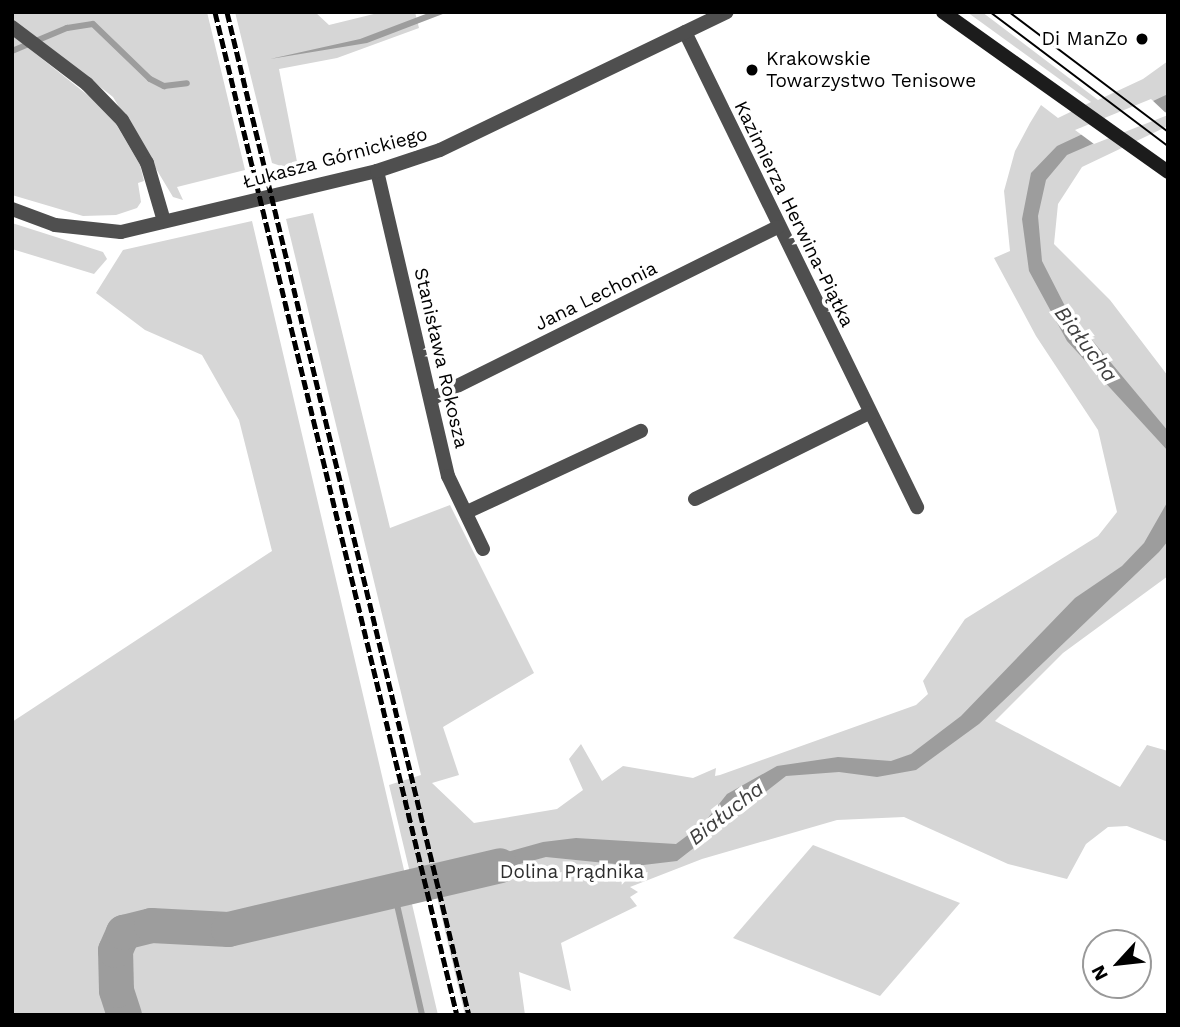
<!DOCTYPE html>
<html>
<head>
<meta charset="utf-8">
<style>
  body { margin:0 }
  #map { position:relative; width:1180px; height:1027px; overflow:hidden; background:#fff; font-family:"Work Sans",sans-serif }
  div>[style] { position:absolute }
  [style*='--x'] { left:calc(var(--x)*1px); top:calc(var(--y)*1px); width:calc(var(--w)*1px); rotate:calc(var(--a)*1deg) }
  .green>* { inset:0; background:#d6d6d6 }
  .water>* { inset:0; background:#9d9d9d }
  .pier>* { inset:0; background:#fff }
  .stream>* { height:6px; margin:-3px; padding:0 3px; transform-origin:3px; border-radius:3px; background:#9d9d9d }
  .river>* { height:35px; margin:-17.5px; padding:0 17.5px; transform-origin:17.5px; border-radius:17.5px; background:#9d9d9d }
  .street>* { height:14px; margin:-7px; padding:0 7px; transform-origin:7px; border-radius:7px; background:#4f4f4f }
  .secondary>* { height:14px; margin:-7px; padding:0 7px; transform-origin:7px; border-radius:7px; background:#1c1c1c }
  .tram>* { height:2px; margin:-1px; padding:0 1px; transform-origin:1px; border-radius:1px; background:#000 }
  .rail>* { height:5px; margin-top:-2.5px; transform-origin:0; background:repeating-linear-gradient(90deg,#000 0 10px,transparent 0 13.5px) }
  .dots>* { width:19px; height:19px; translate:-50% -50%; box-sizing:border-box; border:4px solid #fff; border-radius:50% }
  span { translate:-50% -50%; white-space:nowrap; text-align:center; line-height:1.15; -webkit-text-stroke:7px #fff; paint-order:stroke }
  .poi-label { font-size:19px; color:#000 }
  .right { translate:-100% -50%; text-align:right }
  .left { translate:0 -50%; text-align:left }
  .street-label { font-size:19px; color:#000 }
  .park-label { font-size:19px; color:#2d2d2d }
  .water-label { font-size:21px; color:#3e3e3e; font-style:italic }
  .frame { position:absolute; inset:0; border:14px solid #000; pointer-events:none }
  .north { position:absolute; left:1082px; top:929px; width:70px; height:70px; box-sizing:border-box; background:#fff; border:2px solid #999; border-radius:50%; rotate:243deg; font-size:19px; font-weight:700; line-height:28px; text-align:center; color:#000 }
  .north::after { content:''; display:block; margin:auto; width:24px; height:32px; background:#000; clip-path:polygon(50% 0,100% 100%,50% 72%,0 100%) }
</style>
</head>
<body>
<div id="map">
  <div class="green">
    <div style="clip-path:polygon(12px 12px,207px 12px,245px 170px,177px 187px,183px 200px,173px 197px,113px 97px,12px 18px)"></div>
    <div style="clip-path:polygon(235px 12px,315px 12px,329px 25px,382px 12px,415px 12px,419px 28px,337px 58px,279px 69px,299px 172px,272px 163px)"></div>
    <div style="clip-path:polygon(967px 12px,982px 12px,1098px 100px,1143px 79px,1168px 61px,1168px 126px,1082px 167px,1058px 204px,1054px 244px,1110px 300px,1168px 376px,1168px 576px,1063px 653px,995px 721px,1120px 787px,1147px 745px,1168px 751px,1168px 842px,1127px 826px,1108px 827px,1086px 844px,1067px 879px,1008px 864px,904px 817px,837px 820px,702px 859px,630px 887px,638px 892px,630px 897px,637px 906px,561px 943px,571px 991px,519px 972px,525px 1015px,465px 1015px,437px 897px,416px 898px,389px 785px,421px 775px,286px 219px,313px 213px,390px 528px,450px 505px,534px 673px,443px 727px,459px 775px,432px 783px,474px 823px,557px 809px,583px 790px,569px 759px,581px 744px,602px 781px,623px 766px,693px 778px,716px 768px,715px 776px,720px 775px,916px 705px,928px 694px,923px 681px,965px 619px,1098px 536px,1117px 512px,1098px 430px,1036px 336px,994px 258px,1010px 251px,1004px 191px,1015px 151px,1030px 123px,1041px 105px,1058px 118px,1091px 102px)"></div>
    <div style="clip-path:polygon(12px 35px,109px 112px,140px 165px,144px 181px,138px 183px,141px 202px,137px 208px,116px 215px,83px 216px,12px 195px)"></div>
    <div style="clip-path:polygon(252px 221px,438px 1015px,12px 1015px,12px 722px,272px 551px,239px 420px,202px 355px,145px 330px,96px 293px,123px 250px)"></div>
    <div style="clip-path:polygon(12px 223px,103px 252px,107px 259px,94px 274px,12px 249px)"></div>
    <div style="clip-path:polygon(813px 845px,960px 903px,880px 996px,733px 938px)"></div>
  </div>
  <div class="water">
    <div style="clip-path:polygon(431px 12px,448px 12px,367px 43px,270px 59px,360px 39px)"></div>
    <div style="clip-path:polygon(1168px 94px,1168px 111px,1067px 155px,1046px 180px,1038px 216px,1042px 261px,1067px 310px,1168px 431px,1168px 451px,1067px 341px,1029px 271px,1022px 219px,1031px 173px,1057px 146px)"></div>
    <div style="clip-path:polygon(1168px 501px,1168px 541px,1159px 552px,979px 724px,916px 770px,877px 777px,839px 772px,786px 776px,677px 861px,635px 866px,546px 857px,457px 881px,449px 863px,471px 862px,543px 842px,576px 838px,676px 844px,704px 823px,727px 794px,777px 766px,838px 757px,891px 761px,911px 754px,961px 716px,1075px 598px,1122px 566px,1144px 543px)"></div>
  </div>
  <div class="pier">
    <div style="clip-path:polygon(1151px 99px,1168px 115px,1094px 144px,1075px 130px)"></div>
  </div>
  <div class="stream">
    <div style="--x:12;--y:51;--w:60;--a:-22.7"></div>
    <div style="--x:67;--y:28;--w:26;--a:-9"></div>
    <div style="--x:93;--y:24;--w:79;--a:44"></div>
    <div style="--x:150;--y:79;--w:16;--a:27"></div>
    <div style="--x:164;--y:86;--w:23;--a:-7"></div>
    <div style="--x:393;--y:887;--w:131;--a:77.2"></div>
  </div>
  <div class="river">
    <div style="--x:124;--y:1015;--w:26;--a:-108"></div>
    <div style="--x:116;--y:990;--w:40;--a:-91.4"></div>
    <div style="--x:115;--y:950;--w:20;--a:-66"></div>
    <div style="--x:123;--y:932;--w:29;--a:-14"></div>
    <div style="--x:151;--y:925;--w:77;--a:3"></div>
    <div style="--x:228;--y:929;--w:279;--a:-13.2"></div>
  </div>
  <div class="street">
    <div style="--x:12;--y:27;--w:94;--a:37.2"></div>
    <div style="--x:87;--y:84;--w:50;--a:45.8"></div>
    <div style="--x:122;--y:120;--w:50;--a:59.8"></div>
    <div style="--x:147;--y:163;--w:60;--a:73.7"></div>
    <div style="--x:685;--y:32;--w:529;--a:63.97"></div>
    <div style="--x:377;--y:171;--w:313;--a:76.9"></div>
    <div style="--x:448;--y:476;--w:81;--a:64.4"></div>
    <div style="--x:12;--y:209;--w:46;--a:20.4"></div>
    <div style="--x:55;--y:225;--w:66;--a:6.1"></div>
    <div style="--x:121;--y:232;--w:263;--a:-13.4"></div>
    <div style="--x:377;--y:171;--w:66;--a:-18.4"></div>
    <div style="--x:440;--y:150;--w:318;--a:-25.7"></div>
    <div style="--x:431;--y:399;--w:387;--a:-26.4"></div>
    <div style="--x:695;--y:499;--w:194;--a:-26.3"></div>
    <div style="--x:467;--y:512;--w:192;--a:-25"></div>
  </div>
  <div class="secondary">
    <div style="--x:943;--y:12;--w:276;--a:35.4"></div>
  </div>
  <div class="tram">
    <div style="--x:990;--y:12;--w:223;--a:37"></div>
    <div style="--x:1009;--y:12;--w:199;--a:37"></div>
  </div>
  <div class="rail">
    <div style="--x:215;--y:12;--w:1032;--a:76.44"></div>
    <div style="--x:227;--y:12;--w:1032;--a:76.44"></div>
  </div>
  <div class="dots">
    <div style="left:1142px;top:39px;background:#000"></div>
    <div style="left:752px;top:70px;background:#000"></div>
  </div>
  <div class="poi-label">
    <span class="right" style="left:1128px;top:39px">Di ManZo</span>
    <span class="left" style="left:766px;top:70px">Krakowskie<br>Towarzystwo Tenisowe</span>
  </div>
  <div class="street-label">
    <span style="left:335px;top:158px;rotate:-15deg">Łukasza Górnickiego</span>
    <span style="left:794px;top:214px;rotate:64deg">Kazimierza Herwina-Piątka</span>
    <span style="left:596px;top:296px;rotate:-26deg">Jana Lechonia</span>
    <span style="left:441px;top:358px;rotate:77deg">Stanisława Rokosza</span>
  </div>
  <div class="park-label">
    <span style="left:572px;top:872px">Dolina Prądnika</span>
  </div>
  <div class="water-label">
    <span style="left:1086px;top:344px;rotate:53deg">Białucha</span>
    <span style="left:726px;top:813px;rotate:-38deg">Białucha</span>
  </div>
  <div class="frame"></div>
  <div class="north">N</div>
</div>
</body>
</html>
